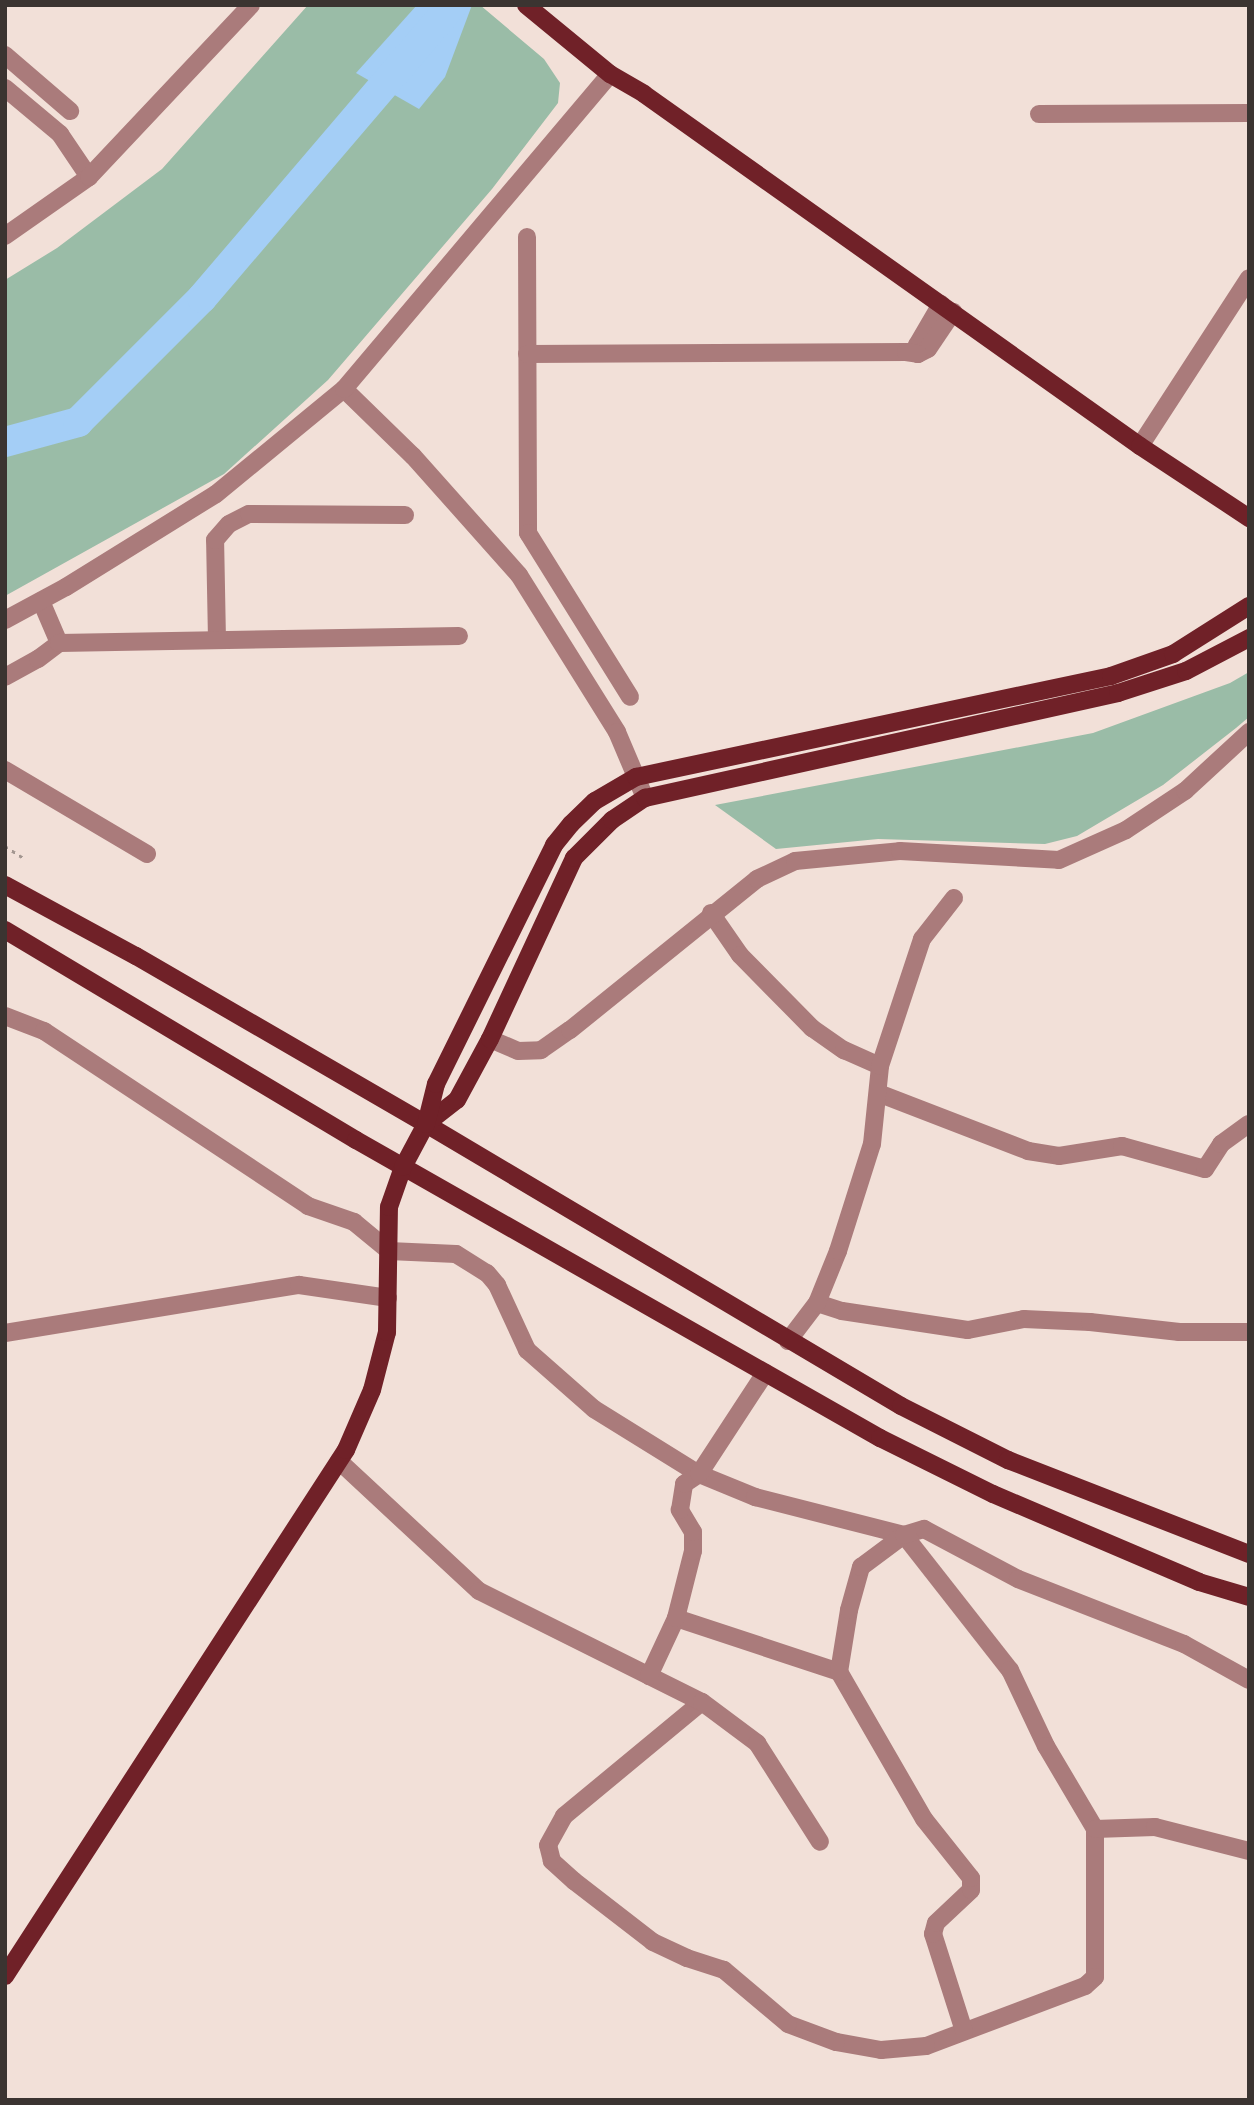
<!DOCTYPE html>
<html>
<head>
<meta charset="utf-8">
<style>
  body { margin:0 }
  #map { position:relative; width:1254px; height:2105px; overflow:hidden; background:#f2e0d8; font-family:Quicksand,sans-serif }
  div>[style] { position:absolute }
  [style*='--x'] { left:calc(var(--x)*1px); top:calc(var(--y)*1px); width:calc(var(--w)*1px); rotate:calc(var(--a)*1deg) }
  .green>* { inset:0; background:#9abca7 }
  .water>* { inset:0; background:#a4cef6 }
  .river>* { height:30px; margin:-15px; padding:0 15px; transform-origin:15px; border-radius:15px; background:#a4cef6 }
  .path>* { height:2.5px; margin-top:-1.25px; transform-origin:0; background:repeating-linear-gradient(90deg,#a39690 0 3.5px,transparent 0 8.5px) }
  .minor>* { height:18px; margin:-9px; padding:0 9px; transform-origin:9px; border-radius:9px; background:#aa7b7b }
  .major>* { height:18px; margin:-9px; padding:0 9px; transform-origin:9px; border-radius:9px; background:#702128 }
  span { translate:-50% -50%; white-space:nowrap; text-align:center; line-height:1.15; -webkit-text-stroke:5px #fdeee7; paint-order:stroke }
  .frame { position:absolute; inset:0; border:7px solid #3b3431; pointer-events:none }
</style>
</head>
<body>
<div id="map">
  <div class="green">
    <div style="clip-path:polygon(308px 5px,480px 5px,544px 59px,560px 83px,558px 103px,492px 189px,328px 380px,224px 474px,5px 596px,5px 280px,57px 248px,162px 169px)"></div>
    <div style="clip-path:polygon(1249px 672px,1249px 717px,1236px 728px,1163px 785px,1077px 836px,1045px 844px,878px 839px,776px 849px,715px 805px,1093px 733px,1230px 683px)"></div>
  </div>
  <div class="water">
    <div style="clip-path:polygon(417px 5px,472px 5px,445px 77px,419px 109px,356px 73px)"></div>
  </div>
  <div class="river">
    <div style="--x:5;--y:442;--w:76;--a:-15.3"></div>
    <div style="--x:78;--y:422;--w:175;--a:-45"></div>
    <div style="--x:202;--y:298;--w:385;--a:-49.5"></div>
  </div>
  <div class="path">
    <div style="--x:5;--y:846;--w:24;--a:33"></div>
  </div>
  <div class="minor">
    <div style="--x:5;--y:55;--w:86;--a:40.7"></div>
    <div style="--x:5;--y:88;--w:72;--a:39.9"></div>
    <div style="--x:60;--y:134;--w:52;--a:56"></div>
    <div style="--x:1039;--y:114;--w:210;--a:-0.3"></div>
    <div style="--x:5;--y:236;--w:103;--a:-35.1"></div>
    <div style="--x:89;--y:177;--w:236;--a:-46.7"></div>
    <div style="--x:527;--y:237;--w:296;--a:89.8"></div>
    <div style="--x:528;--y:533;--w:193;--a:58.1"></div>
    <div style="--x:941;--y:304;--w:48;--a:120.3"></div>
    <div style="--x:917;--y:345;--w:9;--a:84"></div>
    <div style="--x:918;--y:354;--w:11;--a:-27"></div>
    <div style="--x:928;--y:349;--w:45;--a:-56"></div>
    <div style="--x:527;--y:354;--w:379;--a:-0.3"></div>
    <div style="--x:906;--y:352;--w:12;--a:9"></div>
    <div style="--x:344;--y:389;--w:96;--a:44.2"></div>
    <div style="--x:413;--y:456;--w:159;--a:48.3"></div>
    <div style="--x:519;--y:575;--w:185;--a:58"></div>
    <div style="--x:617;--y:732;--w:72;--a:67"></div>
    <div style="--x:1140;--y:446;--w:200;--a:-57"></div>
    <div style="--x:41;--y:601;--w:46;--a:66.8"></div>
    <div style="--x:5;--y:620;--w:69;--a:-28.4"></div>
    <div style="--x:66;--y:587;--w:176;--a:-31.8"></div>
    <div style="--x:216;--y:494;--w:166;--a:-39.4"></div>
    <div style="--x:344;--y:389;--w:412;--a:-49.8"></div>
    <div style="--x:217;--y:640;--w:100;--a:-91.1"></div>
    <div style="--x:215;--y:540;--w:21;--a:-49"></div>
    <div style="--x:229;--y:524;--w:22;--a:-27"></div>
    <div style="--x:249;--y:514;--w:156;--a:0.4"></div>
    <div style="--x:5;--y:677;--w:38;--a:-29"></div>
    <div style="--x:38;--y:659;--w:26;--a:-37"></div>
    <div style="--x:59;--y:643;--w:400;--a:-1"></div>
    <div style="--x:5;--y:770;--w:165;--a:30.6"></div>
    <div style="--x:711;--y:913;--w:51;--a:55.4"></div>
    <div style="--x:740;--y:955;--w:103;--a:45.4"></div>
    <div style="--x:812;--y:1028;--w:39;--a:35"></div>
    <div style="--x:844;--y:1050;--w:39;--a:24"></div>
    <div style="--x:5;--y:1016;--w:42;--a:21"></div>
    <div style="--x:44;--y:1031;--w:317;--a:33.5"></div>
    <div style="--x:308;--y:1206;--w:49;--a:19.2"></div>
    <div style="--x:354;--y:1222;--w:45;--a:39.6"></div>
    <div style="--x:389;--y:1251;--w:67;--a:2.6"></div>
    <div style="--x:456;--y:1254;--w:36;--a:32"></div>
    <div style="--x:487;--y:1273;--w:16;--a:50"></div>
    <div style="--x:497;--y:1285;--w:72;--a:65.2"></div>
    <div style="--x:527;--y:1350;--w:89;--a:41.4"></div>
    <div style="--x:594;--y:1409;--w:123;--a:31.8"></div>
    <div style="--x:699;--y:1474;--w:61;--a:22.3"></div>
    <div style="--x:755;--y:1497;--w:154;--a:14.3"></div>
    <div style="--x:904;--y:1535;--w:172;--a:51.9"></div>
    <div style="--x:1010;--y:1670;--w:84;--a:64.7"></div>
    <div style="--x:1046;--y:1746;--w:96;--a:59.4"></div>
    <div style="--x:1095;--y:1829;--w:148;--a:90"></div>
    <div style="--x:1095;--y:1977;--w:13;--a:138"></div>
    <div style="--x:1085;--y:1986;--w:170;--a:159.3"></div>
    <div style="--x:926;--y:2046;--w:45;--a:174.9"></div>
    <div style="--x:881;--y:2050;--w:46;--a:-169.9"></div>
    <div style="--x:836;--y:2042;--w:51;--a:-159.4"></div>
    <div style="--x:788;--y:2024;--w:84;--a:-139.8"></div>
    <div style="--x:724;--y:1970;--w:39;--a:-162"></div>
    <div style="--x:687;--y:1958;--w:38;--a:-155"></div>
    <div style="--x:653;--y:1942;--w:100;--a:-142.3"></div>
    <div style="--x:574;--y:1881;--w:30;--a:-138"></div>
    <div style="--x:552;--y:1861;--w:16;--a:-104"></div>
    <div style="--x:548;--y:1845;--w:33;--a:-61"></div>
    <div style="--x:564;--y:1816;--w:179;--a:-39.6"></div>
    <div style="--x:490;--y:1039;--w:30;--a:23"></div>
    <div style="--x:518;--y:1051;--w:23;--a:-2"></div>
    <div style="--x:541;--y:1050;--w:35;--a:-35"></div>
    <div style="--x:570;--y:1030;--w:240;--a:-38.9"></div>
    <div style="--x:757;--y:879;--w:42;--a:-25.3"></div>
    <div style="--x:795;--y:861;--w:105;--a:-5.4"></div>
    <div style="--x:900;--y:851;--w:159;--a:3.2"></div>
    <div style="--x:1059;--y:860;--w:73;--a:-24.1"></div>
    <div style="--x:1126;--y:830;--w:71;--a:-33.5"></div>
    <div style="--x:1185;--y:791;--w:87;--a:-42.7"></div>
    <div style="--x:878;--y:1093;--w:161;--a:21.1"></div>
    <div style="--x:1028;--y:1151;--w:31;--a:9"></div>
    <div style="--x:1059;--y:1156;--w:64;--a:-9"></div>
    <div style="--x:1122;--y:1146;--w:86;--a:15.5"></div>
    <div style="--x:1205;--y:1169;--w:30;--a:-57"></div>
    <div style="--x:1221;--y:1144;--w:34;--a:-36"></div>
    <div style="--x:817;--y:1303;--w:26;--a:18"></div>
    <div style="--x:842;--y:1311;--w:127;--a:8.6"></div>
    <div style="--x:968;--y:1330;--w:57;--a:-11.1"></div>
    <div style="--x:1024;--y:1319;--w:66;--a:2.6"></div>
    <div style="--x:1090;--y:1322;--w:90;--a:6.4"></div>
    <div style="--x:1179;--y:1332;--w:70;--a:0"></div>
    <div style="--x:5;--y:1333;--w:298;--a:-9.3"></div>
    <div style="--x:299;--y:1285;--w:90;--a:8.3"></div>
    <div style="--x:788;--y:1341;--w:48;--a:-52.7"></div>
    <div style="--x:817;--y:1303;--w:56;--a:-68"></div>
    <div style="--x:838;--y:1251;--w:112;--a:-72.4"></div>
    <div style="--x:872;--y:1144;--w:78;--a:-84.1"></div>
    <div style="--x:880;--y:1066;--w:134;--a:-71.7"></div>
    <div style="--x:922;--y:939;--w:52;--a:-52"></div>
    <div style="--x:339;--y:1461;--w:191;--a:42.9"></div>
    <div style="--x:479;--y:1591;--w:249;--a:26.5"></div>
    <div style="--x:702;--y:1702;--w:69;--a:36.7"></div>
    <div style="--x:757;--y:1743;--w:117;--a:57.5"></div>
    <div style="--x:676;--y:1618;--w:172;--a:18.3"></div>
    <div style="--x:649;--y:1676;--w:64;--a:-65"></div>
    <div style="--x:676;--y:1618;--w:69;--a:-75.8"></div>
    <div style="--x:693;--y:1551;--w:19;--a:-90"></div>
    <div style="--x:693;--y:1532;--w:26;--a:-121"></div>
    <div style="--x:680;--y:1510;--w:26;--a:-81"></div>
    <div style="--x:684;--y:1484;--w:18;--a:-34"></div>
    <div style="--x:699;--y:1474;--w:121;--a:-56.8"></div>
    <div style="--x:1095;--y:1829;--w:60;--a:-1.9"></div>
    <div style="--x:1155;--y:1827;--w:97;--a:14.3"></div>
    <div style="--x:964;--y:2031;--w:102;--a:-107.7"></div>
    <div style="--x:933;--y:1934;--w:11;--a:-75"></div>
    <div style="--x:936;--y:1923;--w:48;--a:-43.3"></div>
    <div style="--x:971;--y:1890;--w:12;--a:-90"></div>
    <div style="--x:971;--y:1878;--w:75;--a:-128.5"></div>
    <div style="--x:924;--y:1819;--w:170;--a:-120"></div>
    <div style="--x:839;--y:1672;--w:63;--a:-80.8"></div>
    <div style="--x:849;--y:1610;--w:45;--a:-74.4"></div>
    <div style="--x:861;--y:1567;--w:54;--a:-36.7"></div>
    <div style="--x:904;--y:1535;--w:21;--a:-17"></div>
    <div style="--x:924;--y:1529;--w:106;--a:28"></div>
    <div style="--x:1018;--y:1579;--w:178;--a:21.4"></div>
    <div style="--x:1184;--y:1644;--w:74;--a:29"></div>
  </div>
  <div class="major">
    <div style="--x:526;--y:5;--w:109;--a:39.4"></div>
    <div style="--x:610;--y:74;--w:39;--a:30"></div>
    <div style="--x:644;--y:94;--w:608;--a:35.36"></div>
    <div style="--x:1140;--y:446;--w:131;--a:33.4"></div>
    <div style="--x:5;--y:885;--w:149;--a:28.5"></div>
    <div style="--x:136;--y:956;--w:335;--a:30.1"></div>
    <div style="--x:426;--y:1124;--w:552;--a:30.7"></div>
    <div style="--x:901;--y:1406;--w:120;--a:26.8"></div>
    <div style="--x:1008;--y:1460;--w:259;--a:21.3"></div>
    <div style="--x:5;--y:930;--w:409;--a:30.9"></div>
    <div style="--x:356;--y:1140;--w:603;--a:29.63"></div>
    <div style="--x:880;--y:1438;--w:126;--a:26.4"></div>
    <div style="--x:993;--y:1494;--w:224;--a:23.1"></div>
    <div style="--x:1199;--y:1582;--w:52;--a:16.7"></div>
    <div style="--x:426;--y:1124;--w:39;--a:-38"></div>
    <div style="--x:457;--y:1100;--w:69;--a:-61.6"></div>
    <div style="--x:490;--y:1039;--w:200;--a:-65.1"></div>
    <div style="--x:574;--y:858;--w:54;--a:-45"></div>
    <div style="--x:612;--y:820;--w:40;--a:-34"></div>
    <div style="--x:645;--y:798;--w:485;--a:-12.5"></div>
    <div style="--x:1118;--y:693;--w:71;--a:-17.9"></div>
    <div style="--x:1186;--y:671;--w:71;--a:-27.6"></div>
    <div style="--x:5;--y:1976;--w:627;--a:-57.05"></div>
    <div style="--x:346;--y:1450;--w:65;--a:-66.6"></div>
    <div style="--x:372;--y:1390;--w:60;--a:-75.5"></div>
    <div style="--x:387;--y:1332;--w:125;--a:-89.1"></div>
    <div style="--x:389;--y:1207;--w:42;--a:-70.7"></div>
    <div style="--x:403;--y:1167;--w:49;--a:-61.9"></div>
    <div style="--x:426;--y:1124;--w:41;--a:-76"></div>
    <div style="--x:436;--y:1084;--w:267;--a:-63.7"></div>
    <div style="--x:554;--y:845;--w:27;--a:-51"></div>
    <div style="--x:571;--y:824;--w:33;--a:-44"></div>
    <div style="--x:595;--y:801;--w:48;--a:-30.3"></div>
    <div style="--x:636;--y:777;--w:486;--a:-12"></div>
    <div style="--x:1111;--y:676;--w:66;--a:-19.5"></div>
    <div style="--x:1173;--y:654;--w:90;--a:-32.3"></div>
  </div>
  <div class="frame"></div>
</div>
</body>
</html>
